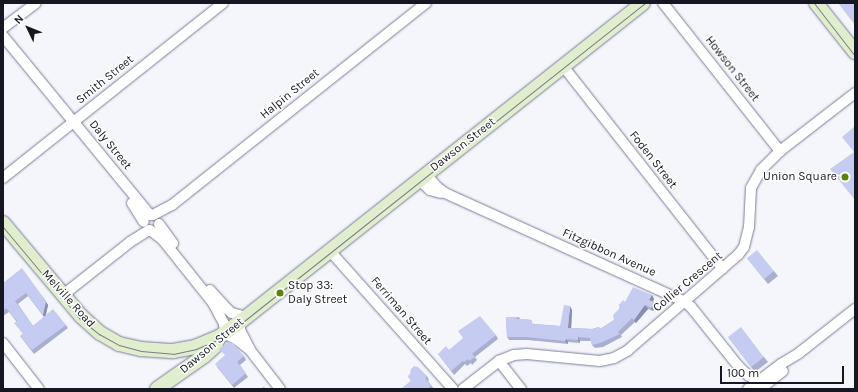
<!DOCTYPE html>
<html>
<head>
<meta charset="utf-8">
<style>
  body { margin:0 }
  #map { position:relative; width:858px; height:392px; overflow:hidden; background:#f5f6fc; font-family:Karla,sans-serif }
  div>[style] { position:absolute }
  [style*='--x'] { left:calc(var(--x)*1px); top:calc(var(--y)*1px); width:calc(var(--w)*1px); rotate:calc(var(--a)*1deg) }
  .roads { filter:drop-shadow(0 0 1px #797d99) drop-shadow(0 0 1px #797d99) }
  .street>* { height:10px; margin:-5px; padding:0 5px; transform-origin:5px; border-radius:5px; background:#fff }
  .secondary>* { height:14px; margin:-7px; padding:0 7px; transform-origin:7px; border-radius:7px; background:#e1eece }
  .tram>* { height:1px; margin:-0.5px; padding:0 0.5px; transform-origin:0.5px; border-radius:0.5px; background:#7b7c85 }
  .wall>* { inset:0; background:#aaafd0 }
  .shaded-wall>* { inset:0; background:#8b8ea9 }
  .building>* { inset:0; background:#c6cbf2; transform-origin:0 0 }
  .dots>* { width:11px; height:11px; translate:-50% -50%; box-sizing:border-box; border:2px solid #fff; border-radius:50% }
  span { translate:-50% -50%; white-space:nowrap; text-align:center; line-height:1.15; -webkit-text-stroke:3px #fff; paint-order:stroke }
  .street-label { font-size:12px; color:#161722 }
  .poi-label { font-size:12px; color:#161722 }
  .right { translate:-100% -50%; text-align:right }
  .left { translate:0 -50%; text-align:left }
  .frame { position:absolute; inset:0; border:4px solid #161722; pointer-events:none }
  .north { position:absolute; left:8px; top:8px; width:40px; height:40px; -webkit-text-stroke:3px #fff; paint-order:stroke; rotate:313deg; font-size:11px; font-weight:700; line-height:16px; text-align:center; color:#161722 }
  .north::after { content:''; display:block; margin:auto; width:14px; height:18px; background:#161722; clip-path:polygon(50% 0,100% 100%,50% 72%,0 100%) }
  .scale { position:absolute; left:720px; top:366px; width:124px; height:18px; box-sizing:border-box; border:2px solid #161722; border-top:0; padding-left:5px; font-size:12px; line-height:14px; white-space:nowrap; color:#161722; -webkit-text-stroke:3px #fff; paint-order:stroke }
</style>
</head>
<body>
<div id="map">
  <div class="roads">
    <div class="street">
      <div style="--x:663;--y:3;--w:189;--a:51.7"></div>
      <div style="--x:3;--y:28;--w:41;--a:-37.1"></div>
      <div style="--x:3;--y:36;--w:232;--a:50.6"></div>
      <div style="--x:563;--y:66;--w:258;--a:51.8"></div>
      <div style="--x:426;--y:174;--w:17;--a:50"></div>
      <div style="--x:437;--y:187;--w:10;--a:37"></div>
      <div style="--x:445;--y:193;--w:264;--a:24.4"></div>
      <div style="--x:685;--y:302;--w:8;--a:40"></div>
      <div style="--x:691;--y:307;--w:77;--a:51.3"></div>
      <div style="--x:739;--y:367;--w:13;--a:42"></div>
      <div style="--x:749;--y:376;--w:11;--a:27"></div>
      <div style="--x:3;--y:178;--w:281;--a:-38.5"></div>
      <div style="--x:419;--y:180;--w:15;--a:42"></div>
      <div style="--x:430;--y:190;--w:11;--a:15"></div>
      <div style="--x:132;--y:203;--w:22;--a:58"></div>
      <div style="--x:153;--y:215;--w:21;--a:-28"></div>
      <div style="--x:172;--y:205;--w:325;--a:-38.5"></div>
      <div style="--x:159;--y:224;--w:24;--a:54"></div>
      <div style="--x:150;--y:230;--w:15;--a:37"></div>
      <div style="--x:162;--y:239;--w:82;--a:51.4"></div>
      <div style="--x:213;--y:303;--w:24;--a:62"></div>
      <div style="--x:224;--y:324;--w:10;--a:84"></div>
      <div style="--x:225;--y:334;--w:12;--a:24"></div>
      <div style="--x:236;--y:339;--w:18;--a:38"></div>
      <div style="--x:330;--y:251;--w:185;--a:48.3"></div>
      <div style="--x:210;--y:290;--w:25;--a:48"></div>
      <div style="--x:227;--y:309;--w:6;--a:39"></div>
      <div style="--x:232;--y:313;--w:15;--a:16"></div>
      <div style="--x:63;--y:295;--w:85;--a:-38.3"></div>
      <div style="--x:130;--y:242;--w:22;--a:-32"></div>
      <div style="--x:240;--y:322;--w:8;--a:90"></div>
      <div style="--x:240;--y:330;--w:22;--a:63"></div>
      <div style="--x:250;--y:350;--w:49;--a:52.4"></div>
      <div style="--x:3;--y:343;--w:58;--a:52"></div>
      <div style="--x:499;--y:361;--w:36;--a:52"></div>
      <div style="--x:463;--y:389;--w:46;--a:-37.9"></div>
      <div style="--x:499;--y:361;--w:16;--a:-22"></div>
      <div style="--x:514;--y:355;--w:13;--a:-4"></div>
      <div style="--x:527;--y:354;--w:73;--a:5.5"></div>
      <div style="--x:600;--y:361;--w:14;--a:-12"></div>
      <div style="--x:614;--y:358;--w:15;--a:-28"></div>
      <div style="--x:627;--y:351;--w:147;--a:-40.9"></div>
      <div style="--x:738;--y:255;--w:10;--a:-53"></div>
      <div style="--x:744;--y:247;--w:21;--a:-76"></div>
      <div style="--x:749;--y:227;--w:39;--a:-87"></div>
      <div style="--x:751;--y:188;--w:21;--a:-61"></div>
      <div style="--x:761;--y:170;--w:27;--a:-45"></div>
      <div style="--x:780;--y:151;--w:95;--a:-37.7"></div>
      <div style="--x:748;--y:389;--w:41;--a:-37.1"></div>
      <div style="--x:781;--y:364;--w:21;--a:-31"></div>
      <div style="--x:799;--y:353;--w:71;--a:-38.2"></div>
      <div style="--x:760;--y:389;--w:29;--a:-38"></div>
    </div>
    <div class="secondary">
      <div style="--x:816;--y:3;--w:63;--a:51.5"></div>
      <div style="--x:3;--y:223;--w:121;--a:50"></div>
      <div style="--x:81;--y:316;--w:25;--a:42"></div>
      <div style="--x:100;--y:333;--w:22;--a:30"></div>
      <div style="--x:119;--y:344;--w:23;--a:13"></div>
      <div style="--x:141;--y:349;--w:32;--a:4"></div>
      <div style="--x:173;--y:351;--w:22;--a:-10"></div>
      <div style="--x:195;--y:347;--w:26;--a:-23"></div>
      <div style="--x:219;--y:337;--w:26;--a:-36"></div>
      <div style="--x:240;--y:322;--w:514;--a:-38.36"></div>
      <div style="--x:157;--y:389;--w:57;--a:-35.1"></div>
      <div style="--x:204;--y:356;--w:15;--a:-42"></div>
      <div style="--x:215;--y:346;--w:8;--a:-67"></div>
    </div>
  </div>
  <div class="tram">
    <div style="--x:814;--y:3;--w:67;--a:52.3"></div>
    <div style="--x:3;--y:227;--w:119;--a:50.1"></div>
    <div style="--x:79;--y:318;--w:26;--a:39"></div>
    <div style="--x:99;--y:334;--w:23;--a:29"></div>
    <div style="--x:119;--y:345;--w:23;--a:15"></div>
    <div style="--x:141;--y:351;--w:32;--a:5"></div>
    <div style="--x:173;--y:354;--w:24;--a:-12"></div>
    <div style="--x:196;--y:349;--w:23;--a:-23"></div>
    <div style="--x:217;--y:340;--w:27;--a:-34"></div>
    <div style="--x:239;--y:325;--w:518;--a:-38.42"></div>
  </div>
  <div class="wall">
    <div style="clip-path:polygon(747px 258px,774px 271px,778px 276px,768px 284px)"></div>
    <div style="clip-path:polygon(evenodd,3px 283px,45px 300px,48px 305px,46px 315px,66px 325px,68px 328px,34px 354px,20px 336px,23px 334px,16px 321px,9px 312px,3px 316px,3px 283px,28px 296px,44px 317px,33px 326px,18px 304px,28px 296px)"></div>
    <div style="clip-path:polygon(652px 295px,654px 299px,653px 301px,656px 305px,653px 311px,648px 309px,636px 323px,635px 322px,621px 335px,622px 337px,603px 347px,595px 348px,592px 345px,591px 341px,580px 341px,580px 343px,568px 342px,568px 344px,528px 340px,509px 340px,507px 337px,506px 317px,519px 317px,520px 319px,534px 324px,560px 326px,572px 310px,571px 328px,592px 329px,599px 327px,600px 329px,614px 320px,620px 307px,619px 305px,625px 302px)"></div>
    <div style="clip-path:polygon(496px 335px,498px 339px,475px 357px,477px 360px,472px 365px,471px 363px,467px 366px,465px 364px,454px 375px,438px 354px,449px 350px)"></div>
    <div style="clip-path:polygon(728px 337px,764px 357px,768px 362px,755px 372px)"></div>
    <div style="clip-path:polygon(244px 356px,246px 360px,240px 365px,248px 377px,234px 388px,217px 367px)"></div>
    <div style="clip-path:polygon(408px 376px,427px 376px,429px 380px,428px 381px,434px 389px,401px 389px,411px 381px)"></div>
  </div>
  <div class="shaded-wall">
    <div style="clip-path:polygon(652px 295px,654px 299px,652px 303px,649px 300px)"></div>
    <div style="clip-path:polygon(43px 297px,48px 305px,45px 318px,43px 315px)"></div>
    <div style="clip-path:polygon(654px 302px,656px 305px,653px 311px,651px 308px)"></div>
    <div style="clip-path:polygon(645px 305px,648px 309px,636px 323px,634px 320px)"></div>
    <div style="clip-path:polygon(570px 306px,572px 310px,571px 331px,568px 328px)"></div>
    <div style="clip-path:polygon(578px 337px,580px 341px,580px 343px,578px 340px)"></div>
    <div style="clip-path:polygon(566px 339px,568px 342px,568px 344px,565px 341px)"></div>
  </div>
  <div class="building">
    <div style="clip-path:polygon(838px 3px,855px 3px,855px 25px)"></div>
    <div style="clip-path:polygon(855px 126px,855px 200px,830px 169px,854px 152px,842px 137px)"></div>
    <div style="left:757px;top:250px;width:27px;height:13px;rotate:51deg"></div>
    <div style="clip-path:polygon(22px 268px,43px 297px,46px 302px,43px 315px,26px 293px,15px 301px,33px 326px,53px 309px,66px 325px,32px 350px,20px 336px,23px 334px,14px 323px,17px 321px,6px 308px,3px 311px,3px 283px)"></div>
    <div style="clip-path:polygon(633px 287px,652px 295px,649px 300px,654px 302px,651px 308px,645px 305px,634px 320px,632px 318px,618px 332px,620px 334px,600px 343px,592px 345px,590px 338px,578px 337px,578px 340px,566px 339px,565px 341px,526px 337px,507px 337px,506px 317px,519px 317px,515px 319px,526px 319px,532px 320px,532px 324px,560px 326px,564px 305px,570px 306px,568px 328px,592px 329px,599px 327px,600px 329px,614px 320px,613px 315px,621px 307px,619px 305px,623px 300px,625px 302px)"></div>
    <div style="clip-path:polygon(480px 316px,496px 335px,472px 354px,475px 357px,469px 361px,468px 359px,464px 362px,463px 361px,451px 371px,438px 354px,446px 346px,449px 350px,463px 338px,458px 331px)"></div>
    <div style="left:741px;top:327px;width:38px;height:16px;rotate:53deg"></div>
    <div style="clip-path:polygon(228px 342px,233px 343px,244px 356px,237px 362px,246px 373px,232px 385px,215px 364px,225px 355px,219px 349px)"></div>
    <div style="clip-path:polygon(414px 366px,418px 367px,427px 376px,425px 378px,431px 386px,427px 389px,401px 389px,411px 381px,408px 376px,410px 374px,411px 369px)"></div>
    <div style="clip-path:polygon(264px 386px,266px 389px,261px 389px)"></div>
  </div>
  <div class="dots">
    <div style="left:845px;top:177px;background:#5b8305"></div>
    <div style="left:280px;top:293px;background:#5b8305"></div>
  </div>
  <div class="street-label">
    <span style="left:732px;top:69px;rotate:52deg">Howson Street</span>
    <span style="left:105px;top:80px;rotate:-39deg">Smith Street</span>
    <span style="left:290px;top:94px;rotate:-39deg">Halpin Street</span>
    <span style="left:110px;top:145px;rotate:51deg">Daly Street</span>
    <span style="left:463px;top:145px;rotate:-38deg">Dawson Street</span>
    <span style="left:653px;top:160px;rotate:52deg">Foden Street</span>
    <span style="left:609px;top:253px;rotate:24deg">Fitzgibbon Avenue</span>
    <span style="left:688px;top:282px;rotate:-40deg">Collier Crescent</span>
    <span style="left:68px;top:299px;rotate:48deg">Melville Road</span>
    <span style="left:401px;top:311px;rotate:49deg">Ferriman Street</span>
    <span style="left:212px;top:346px;rotate:-40deg">Dawson Street</span>
  </div>
  <div class="poi-label">
    <span class="right" style="left:837px;top:177px">Union Square</span>
    <span class="left" style="left:288px;top:293px">Stop 33:<br>Daly Street</span>
  </div>
  <div class="frame"></div>
  <div class="north">N</div>
  <div class="scale">100 m</div>
</div>
</body>
</html>
